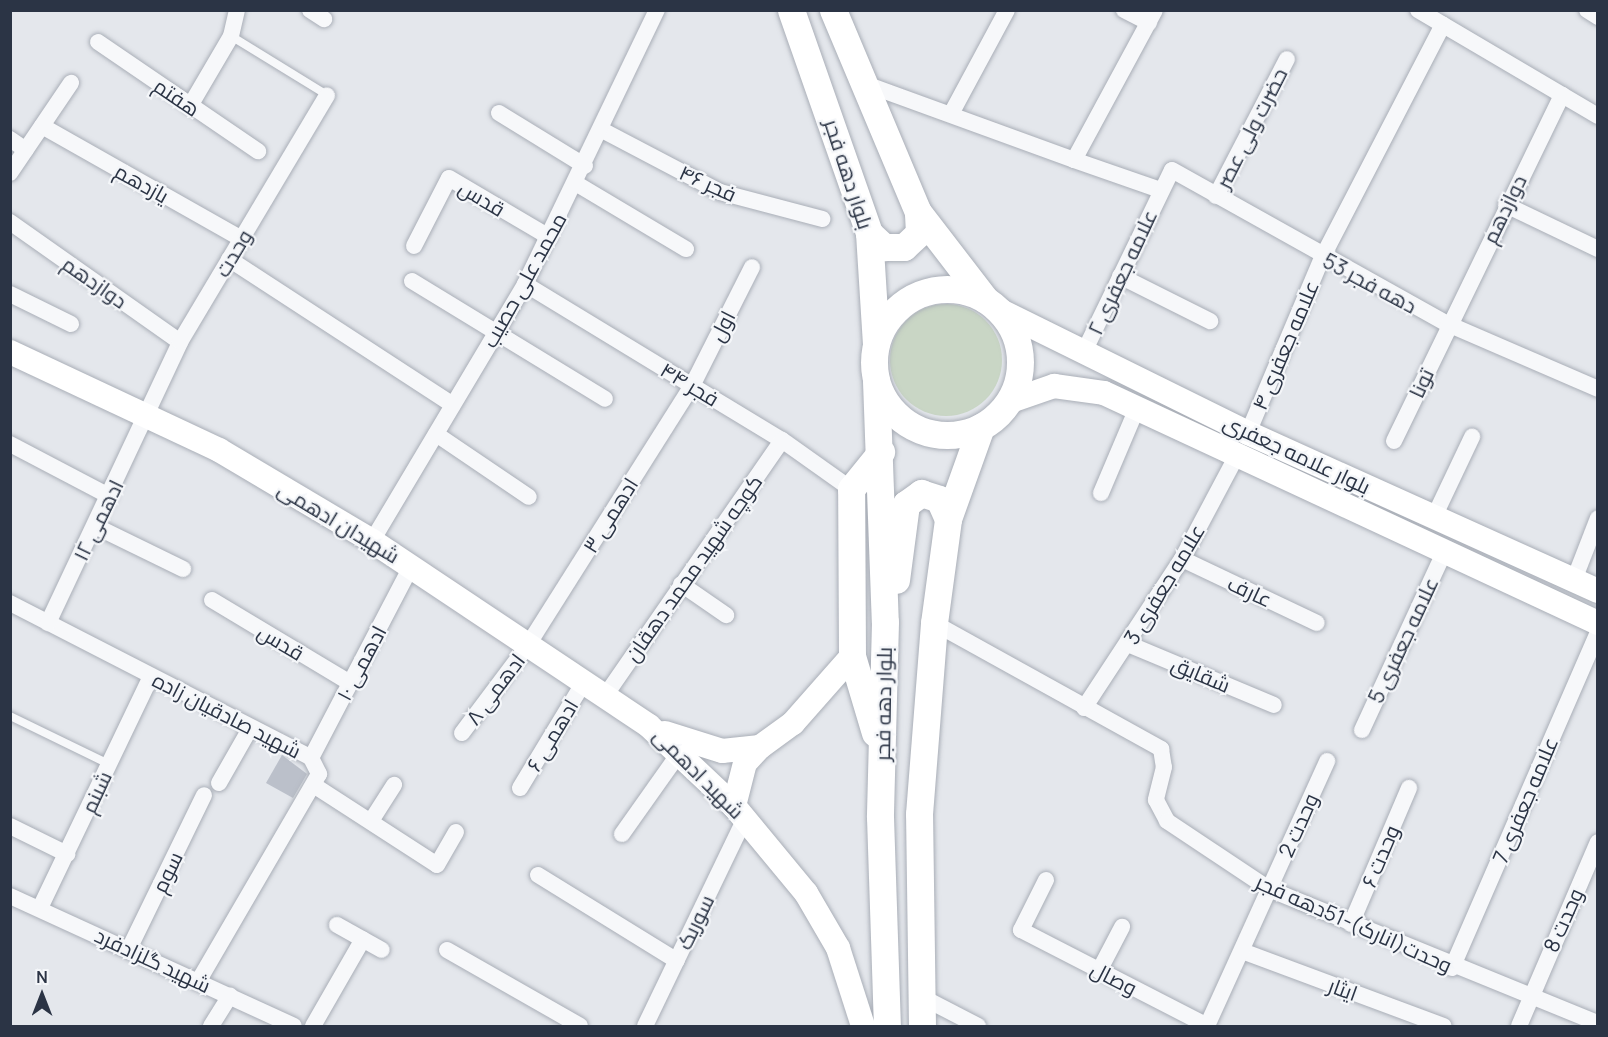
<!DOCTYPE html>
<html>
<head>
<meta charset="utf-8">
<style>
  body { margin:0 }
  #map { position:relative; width:1608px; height:1037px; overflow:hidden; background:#e4e7ec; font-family:Manrope,Cairo,sans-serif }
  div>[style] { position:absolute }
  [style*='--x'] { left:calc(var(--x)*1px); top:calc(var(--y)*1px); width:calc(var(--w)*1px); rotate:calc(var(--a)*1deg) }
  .green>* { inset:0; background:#c9d6c5 }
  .round { border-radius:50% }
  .building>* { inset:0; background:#bbc0ca }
  .roads { filter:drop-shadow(0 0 2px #a9aeb7) drop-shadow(0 0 2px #a9aeb7) }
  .lane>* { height:8px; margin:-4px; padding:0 4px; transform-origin:4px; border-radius:4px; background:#f7f8fa }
  .street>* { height:16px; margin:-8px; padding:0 8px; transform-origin:8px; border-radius:8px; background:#f7f8fa }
  .secondary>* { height:24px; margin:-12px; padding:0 12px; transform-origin:12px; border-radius:12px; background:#fff }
  .primary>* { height:27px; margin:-13.5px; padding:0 13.5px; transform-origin:13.5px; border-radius:13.5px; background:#fff }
  .primary>.ring { margin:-13.5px; padding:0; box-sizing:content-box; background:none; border:27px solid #fff; border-radius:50% }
  span { translate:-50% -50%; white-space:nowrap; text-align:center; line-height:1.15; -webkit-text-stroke:4.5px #f4f6f9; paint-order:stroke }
  .street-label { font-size:21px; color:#2b3445 }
  .frame { position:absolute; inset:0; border:12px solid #2b3445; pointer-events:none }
  .north { position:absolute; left:12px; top:965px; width:60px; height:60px; -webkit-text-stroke:4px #f4f6f9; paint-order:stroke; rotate:0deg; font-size:16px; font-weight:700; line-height:24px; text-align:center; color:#2b3445 }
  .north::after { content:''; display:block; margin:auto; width:21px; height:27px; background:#2b3445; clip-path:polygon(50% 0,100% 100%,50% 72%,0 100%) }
</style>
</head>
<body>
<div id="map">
  <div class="green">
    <div class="round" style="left:890px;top:304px;width:112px;height:112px"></div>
  </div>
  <div class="building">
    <div style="clip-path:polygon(282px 755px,307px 774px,293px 798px,266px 783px)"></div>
  </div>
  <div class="roads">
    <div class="lane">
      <div style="--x:231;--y:36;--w:113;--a:31.6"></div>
      <div style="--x:10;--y:716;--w:110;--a:25.9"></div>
    </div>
    <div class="street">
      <div style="--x:310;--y:10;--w:17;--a:33"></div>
      <div style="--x:1124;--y:10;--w:28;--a:27"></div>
      <div style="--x:1418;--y:10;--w:209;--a:30.5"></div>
      <div style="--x:1587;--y:10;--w:13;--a:32"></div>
      <div style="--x:98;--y:42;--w:194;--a:34.3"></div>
      <div style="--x:860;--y:82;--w:228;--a:20"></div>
      <div style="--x:1074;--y:160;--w:170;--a:-61.6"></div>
      <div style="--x:190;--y:106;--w:81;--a:-59.6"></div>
      <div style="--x:231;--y:36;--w:27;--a:-77"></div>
      <div style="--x:499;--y:113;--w:101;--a:31.6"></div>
      <div style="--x:951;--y:114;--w:118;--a:-61.7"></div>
      <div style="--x:42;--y:126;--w:230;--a:29.5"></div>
      <div style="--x:602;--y:130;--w:133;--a:27.7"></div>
      <div style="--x:720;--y:192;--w:106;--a:14.8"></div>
      <div style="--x:10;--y:139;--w:19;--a:35"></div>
      <div style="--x:1074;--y:160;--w:91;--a:19.2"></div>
      <div style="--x:10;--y:173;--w:109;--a:-55.9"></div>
      <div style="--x:577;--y:184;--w:127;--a:30.8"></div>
      <div style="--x:1216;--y:196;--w:154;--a:-62.6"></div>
      <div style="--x:1506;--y:205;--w:102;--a:25.6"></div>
      <div style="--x:10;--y:222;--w:208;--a:35.2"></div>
      <div style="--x:414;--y:246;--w:76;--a:-62.8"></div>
      <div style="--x:449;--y:178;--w:116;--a:30.5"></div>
      <div style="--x:229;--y:259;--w:267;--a:33.1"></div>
      <div style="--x:1120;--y:276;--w:101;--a:26.6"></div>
      <div style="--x:412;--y:281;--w:226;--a:31.4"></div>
      <div style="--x:525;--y:284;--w:301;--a:31.3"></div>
      <div style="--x:782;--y:440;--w:85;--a:35.4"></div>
      <div style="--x:10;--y:294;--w:68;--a:26.2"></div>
      <div style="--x:1083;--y:354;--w:204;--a:-64.2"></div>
      <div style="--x:1172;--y:170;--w:316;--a:29.2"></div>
      <div style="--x:1448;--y:324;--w:163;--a:23.4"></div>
      <div style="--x:1248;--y:433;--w:190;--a:-67.1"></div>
      <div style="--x:1322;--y:258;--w:263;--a:-62.6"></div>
      <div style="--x:436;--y:434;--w:112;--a:34.1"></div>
      <div style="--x:1394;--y:441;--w:385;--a:-64.1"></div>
      <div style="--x:10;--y:444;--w:112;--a:27.7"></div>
      <div style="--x:1101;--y:493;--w:92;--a:-67"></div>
      <div style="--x:1434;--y:517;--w:89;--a:-64.6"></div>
      <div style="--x:95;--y:526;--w:98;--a:26"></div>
      <div style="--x:372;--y:541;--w:299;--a:-59.2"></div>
      <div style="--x:525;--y:284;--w:304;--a:-64.3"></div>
      <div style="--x:1182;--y:559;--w:149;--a:25.4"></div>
      <div style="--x:1574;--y:580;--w:66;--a:-68.8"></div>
      <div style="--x:681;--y:584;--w:55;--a:34.6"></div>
      <div style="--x:212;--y:600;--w:161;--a:31"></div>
      <div style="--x:10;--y:603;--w:339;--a:27.2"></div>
      <div style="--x:311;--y:758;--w:18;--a:63"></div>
      <div style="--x:319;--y:774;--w:241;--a:120.2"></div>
      <div style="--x:48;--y:623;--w:310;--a:-64.8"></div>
      <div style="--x:180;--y:342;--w:287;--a:-59.2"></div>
      <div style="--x:934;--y:623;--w:260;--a:29"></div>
      <div style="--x:1161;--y:749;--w:18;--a:81"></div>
      <div style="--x:1164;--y:767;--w:34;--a:104"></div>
      <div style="--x:1156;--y:800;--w:24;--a:62"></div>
      <div style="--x:1167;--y:821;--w:123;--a:33.7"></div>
      <div style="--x:1269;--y:889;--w:355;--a:22.2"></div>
      <div style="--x:1128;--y:644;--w:158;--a:22.7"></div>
      <div style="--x:605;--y:696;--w:311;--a:-55.3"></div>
      <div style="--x:1084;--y:708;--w:178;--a:-56.7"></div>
      <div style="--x:1182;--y:559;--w:118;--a:-62.1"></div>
      <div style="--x:1362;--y:730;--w:198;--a:-65.2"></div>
      <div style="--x:462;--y:733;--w:110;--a:-53.1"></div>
      <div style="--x:528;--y:645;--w:307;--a:-57.7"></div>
      <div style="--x:692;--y:386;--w:133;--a:-63.2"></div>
      <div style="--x:311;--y:758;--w:216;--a:-62.4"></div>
      <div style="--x:219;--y:783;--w:64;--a:-60.3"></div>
      <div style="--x:315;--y:786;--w:145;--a:32.9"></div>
      <div style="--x:437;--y:865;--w:38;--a:-60"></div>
      <div style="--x:520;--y:788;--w:124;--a:-58.9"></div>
      <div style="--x:371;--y:821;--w:43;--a:-57.4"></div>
      <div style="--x:10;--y:826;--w:64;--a:26.2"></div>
      <div style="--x:622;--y:834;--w:100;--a:-54.7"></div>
      <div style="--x:538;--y:875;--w:163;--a:31.7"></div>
      <div style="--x:1046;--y:880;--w:56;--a:116.6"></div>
      <div style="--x:1021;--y:930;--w:210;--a:27.2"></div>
      <div style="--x:10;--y:896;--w:312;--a:24.6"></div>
      <div style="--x:40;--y:908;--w:257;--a:-64.4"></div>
      <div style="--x:1351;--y:924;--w:148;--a:-66.9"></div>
      <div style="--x:337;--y:925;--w:51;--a:29.1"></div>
      <div style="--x:129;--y:949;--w:171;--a:-64"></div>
      <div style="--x:447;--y:950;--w:153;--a:29.7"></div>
      <div style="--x:1242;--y:951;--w:215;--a:20.4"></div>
      <div style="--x:1452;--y:968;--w:365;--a:-66.5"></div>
      <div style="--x:1099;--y:971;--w:50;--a:-62.4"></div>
      <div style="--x:922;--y:997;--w:63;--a:27.4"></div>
      <div style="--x:211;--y:1026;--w:36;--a:-58"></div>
      <div style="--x:313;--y:1026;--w:100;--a:-60.1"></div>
      <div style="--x:645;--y:1026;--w:231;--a:-64.3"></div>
      <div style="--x:1207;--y:1026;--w:291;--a:-65.6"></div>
      <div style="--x:1519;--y:1026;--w:200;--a:-66.8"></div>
    </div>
    <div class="secondary">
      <div style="--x:1001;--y:311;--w:275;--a:26.3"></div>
      <div style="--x:1248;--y:433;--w:384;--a:24.3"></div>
      <div style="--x:10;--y:352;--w:231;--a:25.1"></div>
      <div style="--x:219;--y:450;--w:178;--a:30.7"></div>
      <div style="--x:372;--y:541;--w:333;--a:33.7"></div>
      <div style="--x:649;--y:726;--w:117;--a:43.3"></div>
      <div style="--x:734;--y:806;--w:113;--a:50.4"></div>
      <div style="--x:806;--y:893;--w:64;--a:59.8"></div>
      <div style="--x:838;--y:948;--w:82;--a:72.2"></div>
      <div style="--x:1008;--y:402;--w:49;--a:-19.2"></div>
      <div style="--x:1054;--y:386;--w:50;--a:8"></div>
      <div style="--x:1104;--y:393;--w:545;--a:24.97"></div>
      <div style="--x:665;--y:733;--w:60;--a:17.5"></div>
      <div style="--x:722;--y:751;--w:38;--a:-6"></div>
      <div style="--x:760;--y:747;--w:41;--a:-36"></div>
      <div style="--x:793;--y:723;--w:89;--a:-48.6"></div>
      <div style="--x:734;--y:806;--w:44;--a:-75.7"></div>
      <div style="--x:745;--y:763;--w:22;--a:-47"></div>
    </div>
    <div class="primary">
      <div style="--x:791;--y:10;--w:236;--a:70.7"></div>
      <div style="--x:869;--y:233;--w:110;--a:86.4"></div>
      <div style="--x:833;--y:10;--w:219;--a:67.2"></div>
      <div style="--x:918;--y:212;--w:110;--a:52.4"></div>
      <div style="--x:869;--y:233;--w:21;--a:43"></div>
      <div style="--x:884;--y:247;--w:20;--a:0"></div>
      <div style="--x:904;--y:247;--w:21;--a:-43"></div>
      <div style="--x:919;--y:233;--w:21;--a:-93"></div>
      <div class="ring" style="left:874px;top:289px;width:119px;height:119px"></div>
      <div style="--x:876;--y:381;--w:241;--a:87.9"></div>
      <div style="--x:885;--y:622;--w:195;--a:91.5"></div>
      <div style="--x:880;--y:817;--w:209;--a:88.1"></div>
      <div style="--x:896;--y:580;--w:77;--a:-82.5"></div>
      <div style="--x:906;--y:504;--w:19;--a:-36"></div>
      <div style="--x:921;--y:493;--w:19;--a:18"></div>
      <div style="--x:939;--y:499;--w:22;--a:66"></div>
      <div style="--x:875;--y:733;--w:80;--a:-106.6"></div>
      <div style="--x:852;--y:656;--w:167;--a:-90.3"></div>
      <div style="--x:851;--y:489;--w:48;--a:-51"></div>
      <div style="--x:922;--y:1026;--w:212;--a:-90.8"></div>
      <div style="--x:919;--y:814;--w:192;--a:-85.5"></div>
      <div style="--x:934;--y:623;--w:105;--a:-82.3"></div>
      <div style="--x:948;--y:519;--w:98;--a:-70.3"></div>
    </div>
  </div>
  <div class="street-label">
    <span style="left:177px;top:97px;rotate:34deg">هفتم</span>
    <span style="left:1251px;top:128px;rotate:-63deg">حضرت ولی عصر</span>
    <span style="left:849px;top:174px;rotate:72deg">بلوار دهه فجر</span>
    <span style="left:142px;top:183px;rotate:29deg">یازدهم</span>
    <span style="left:708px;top:183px;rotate:24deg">فجر ۴۶</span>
    <span style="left:482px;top:198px;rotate:31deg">قدس</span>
    <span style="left:1504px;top:209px;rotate:-64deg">دوازدهم</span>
    <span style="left:233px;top:253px;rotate:-59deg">وحدت</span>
    <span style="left:1122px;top:272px;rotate:-65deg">علامه جعفری ۲</span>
    <span style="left:524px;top:280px;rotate:-61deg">محمد علی حصیب</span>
    <span style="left:95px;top:282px;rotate:35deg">دوازدهم</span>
    <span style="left:1370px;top:283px;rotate:28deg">دهه فجر 53</span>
    <span style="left:722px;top:326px;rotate:-63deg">اول</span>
    <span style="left:1285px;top:345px;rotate:-67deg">علامه جعفری ۴</span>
    <span style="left:1421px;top:383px;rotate:-65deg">تونا</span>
    <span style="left:690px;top:384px;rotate:31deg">فجر ۴۴</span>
    <span style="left:1297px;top:454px;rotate:25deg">بلوار علامه جعفری</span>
    <span style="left:610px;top:515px;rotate:-58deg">ادهمی ۳</span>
    <span style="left:98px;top:520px;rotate:-64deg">ادهمی ۱۲</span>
    <span style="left:339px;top:522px;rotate:31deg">شهیدان ادهمی</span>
    <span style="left:693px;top:568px;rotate:-55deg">کوچه شهید محمد دهقان</span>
    <span style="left:1164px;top:584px;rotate:-59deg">علامه جعفری 3</span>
    <span style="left:1250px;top:591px;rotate:25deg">عارف</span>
    <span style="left:1403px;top:640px;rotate:-65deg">علامه جعفری 5</span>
    <span style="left:281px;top:642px;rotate:31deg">قدس</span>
    <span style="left:361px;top:663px;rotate:-62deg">ادهمی ۱۰</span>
    <span style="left:1201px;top:674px;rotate:23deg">شقایق</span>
    <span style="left:495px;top:689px;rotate:-53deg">ادهمی ۸</span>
    <span style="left:883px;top:704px;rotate:-89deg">بلوار دهه فجر</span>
    <span style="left:227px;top:715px;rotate:27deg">شهید صادقیان زاده</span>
    <span style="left:552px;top:735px;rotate:-59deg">ادهمی ۶</span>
    <span style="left:699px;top:773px;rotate:45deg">شهید ادهمی</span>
    <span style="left:96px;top:792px;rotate:-65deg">شبنم</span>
    <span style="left:1525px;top:800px;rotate:-67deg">علامه جعفری 7</span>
    <span style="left:1298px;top:825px;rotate:-66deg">وحدت 2</span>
    <span style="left:1380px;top:856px;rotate:-67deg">وحدت ۶</span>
    <span style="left:167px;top:872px;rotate:-64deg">سوم</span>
    <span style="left:1563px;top:920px;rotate:-66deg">وحدت 8</span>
    <span style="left:695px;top:922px;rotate:-64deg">سوریک</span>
    <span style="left:1354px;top:923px;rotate:24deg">وحدت(انارک)-51دهه فجر</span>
    <span style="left:153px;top:960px;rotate:25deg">شهید گلزادفرد</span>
    <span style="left:1114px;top:978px;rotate:27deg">وصال</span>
    <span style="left:1343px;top:989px;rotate:20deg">ایثار</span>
  </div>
  <div class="frame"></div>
  <div class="north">N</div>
</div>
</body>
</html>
